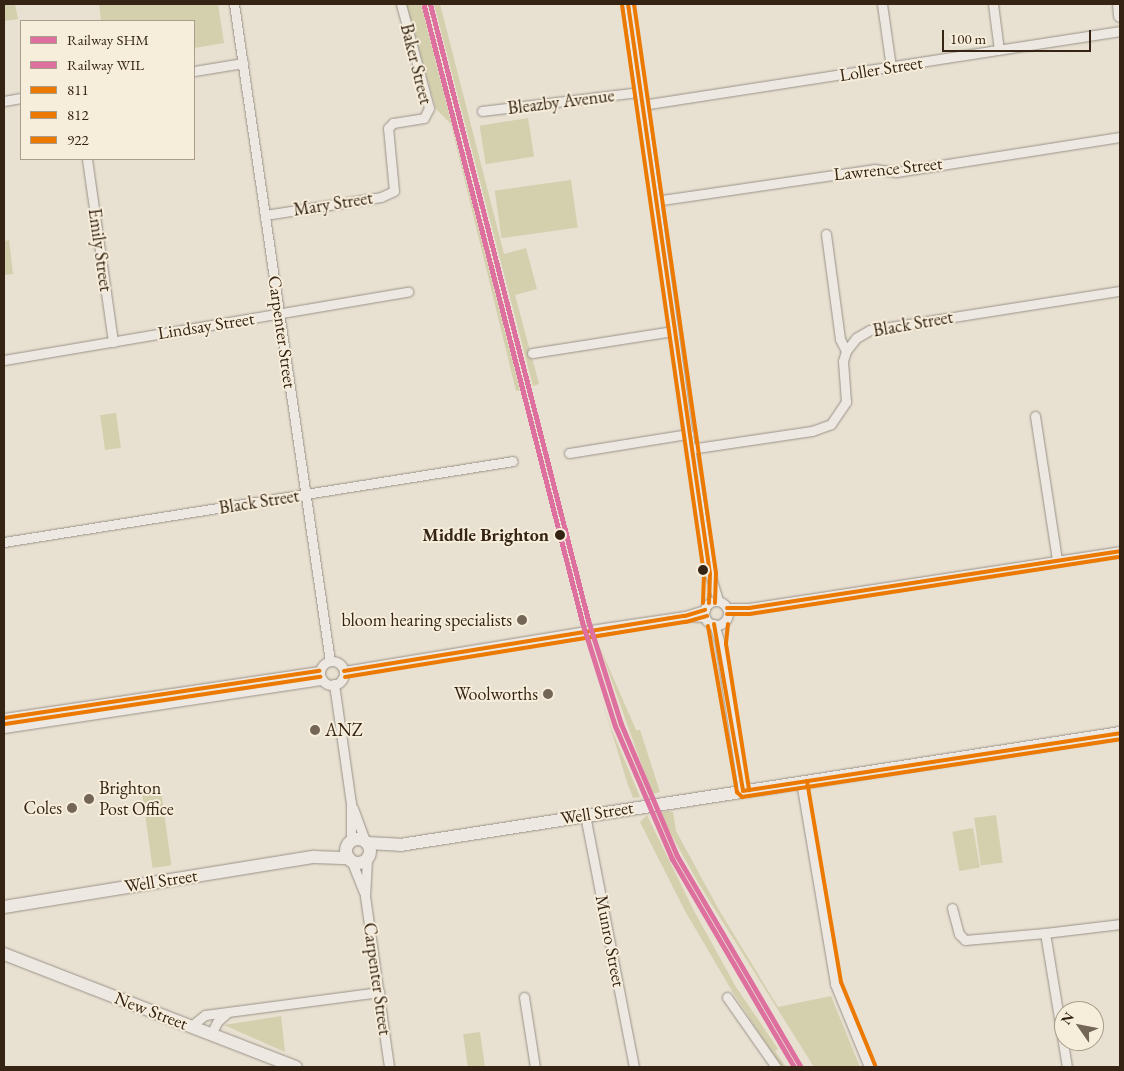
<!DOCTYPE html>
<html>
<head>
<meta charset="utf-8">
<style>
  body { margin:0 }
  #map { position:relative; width:1124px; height:1071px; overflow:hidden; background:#e8e0d1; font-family:"EB Garamond",serif }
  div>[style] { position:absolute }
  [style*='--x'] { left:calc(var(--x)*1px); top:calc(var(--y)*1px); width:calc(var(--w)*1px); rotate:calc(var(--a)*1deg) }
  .green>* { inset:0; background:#d4cfad; transform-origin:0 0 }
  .roads { filter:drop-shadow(0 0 1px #999288) drop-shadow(0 0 1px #999288) }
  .street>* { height:9px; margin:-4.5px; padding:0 4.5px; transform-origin:4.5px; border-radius:4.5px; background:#ede8e1 }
  .street>.ring { margin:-4.5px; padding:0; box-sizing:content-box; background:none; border:9px solid #ede8e1; border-radius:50% }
  .secondary>* { height:12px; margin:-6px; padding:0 6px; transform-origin:6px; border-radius:6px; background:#ede8e1 }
  .secondary>.ring { margin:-6px; padding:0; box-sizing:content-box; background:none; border:12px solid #ede8e1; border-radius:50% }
  .bus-1>* { height:4px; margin:-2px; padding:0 2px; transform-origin:2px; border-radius:2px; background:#eb7902 }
  .bus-2>* { height:4px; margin:-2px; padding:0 2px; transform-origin:2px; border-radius:2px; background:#eb7902 }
  .bus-3>* { height:4px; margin:-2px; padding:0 2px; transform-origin:2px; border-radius:2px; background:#eb7902 }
  .rail-1>* { height:5px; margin:-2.5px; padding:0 2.5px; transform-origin:2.5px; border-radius:2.5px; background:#de70a0 }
  .rail-2>* { height:5px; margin:-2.5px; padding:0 2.5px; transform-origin:2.5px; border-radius:2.5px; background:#de70a0 }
  .dots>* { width:14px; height:14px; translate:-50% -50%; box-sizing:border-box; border:2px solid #f7eddb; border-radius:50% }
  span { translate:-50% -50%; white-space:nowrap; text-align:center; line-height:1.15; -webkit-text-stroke:4px #f7eddb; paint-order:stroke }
  .street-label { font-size:18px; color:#352414 }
  .stop-label { font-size:18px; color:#352414; font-weight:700 }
  .right { translate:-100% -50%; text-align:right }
  .poi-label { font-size:18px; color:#352414 }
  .left { translate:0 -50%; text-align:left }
  .frame { position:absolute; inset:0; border:5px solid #352414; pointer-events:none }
  .legend { position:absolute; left:20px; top:20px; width:175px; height:140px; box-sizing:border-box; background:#f7eddb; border:1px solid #a99d8b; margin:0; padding:6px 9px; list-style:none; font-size:15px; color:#352414 }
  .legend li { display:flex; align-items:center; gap:10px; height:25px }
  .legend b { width:25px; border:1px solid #a99d8b }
  .north { position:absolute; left:1054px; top:1001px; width:50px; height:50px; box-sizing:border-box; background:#f7eddb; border:1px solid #a99d8b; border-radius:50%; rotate:303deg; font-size:14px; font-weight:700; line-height:20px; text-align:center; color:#352414 }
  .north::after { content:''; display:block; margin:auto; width:18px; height:22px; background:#746656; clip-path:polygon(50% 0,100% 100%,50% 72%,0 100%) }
  .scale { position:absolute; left:942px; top:30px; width:149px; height:22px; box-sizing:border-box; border:2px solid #352414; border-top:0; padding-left:6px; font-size:15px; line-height:18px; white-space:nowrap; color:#352414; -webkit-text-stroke:4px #f7eddb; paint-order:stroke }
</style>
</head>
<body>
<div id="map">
  <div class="green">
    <div style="clip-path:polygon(4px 4px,15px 4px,18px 19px,4px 21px)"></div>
    <div style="clip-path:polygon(99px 4px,218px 4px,224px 43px,194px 48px,194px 21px,101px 21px)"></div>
    <div style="clip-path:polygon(406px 4px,421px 4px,520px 390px,516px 391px,451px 124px,436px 109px)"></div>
    <div style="clip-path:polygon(434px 4px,440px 4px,504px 254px,526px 248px,537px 289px,515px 295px,539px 384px,533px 386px)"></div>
    <div style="left:528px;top:118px;width:39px;height:49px;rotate:81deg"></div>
    <div style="left:571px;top:180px;width:48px;height:77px;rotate:82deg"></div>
    <div style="clip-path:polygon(9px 240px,13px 274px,4px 275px,4px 241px)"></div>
    <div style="left:116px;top:413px;width:35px;height:16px;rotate:82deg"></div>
    <div style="clip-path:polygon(599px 645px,636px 730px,640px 730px,660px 792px,652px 794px)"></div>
    <div style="clip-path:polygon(600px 694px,611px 728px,640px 797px,633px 798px,627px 782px)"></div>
    <div style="left:161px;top:791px;width:75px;height:19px;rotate:82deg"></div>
    <div style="clip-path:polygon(668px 811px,673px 812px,676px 831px,719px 910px,778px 1007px,831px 996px,860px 1067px,814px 1067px,699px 884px,659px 813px)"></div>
    <div style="clip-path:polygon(647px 815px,693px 909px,736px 987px,778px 1049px,775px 1051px,786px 1067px,781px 1067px,732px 991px,685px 911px,640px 822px)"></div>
    <div style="left:996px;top:815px;width:48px;height:22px;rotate:82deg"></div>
    <div style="left:973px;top:828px;width:40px;height:21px;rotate:80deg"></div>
    <div style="clip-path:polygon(281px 1016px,285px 1052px,224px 1025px)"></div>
    <div style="left:480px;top:1032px;width:35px;height:17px;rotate:82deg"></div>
  </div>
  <div class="roads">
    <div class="street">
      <div style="--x:234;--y:4;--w:664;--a:81.69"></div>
      <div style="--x:628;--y:4;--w:434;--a:82.1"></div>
      <div style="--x:688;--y:434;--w:142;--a:81.1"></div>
      <div style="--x:710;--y:574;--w:28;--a:73"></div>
      <div style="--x:882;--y:4;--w:64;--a:81.9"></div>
      <div style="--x:993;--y:4;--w:46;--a:82.6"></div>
      <div style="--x:194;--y:71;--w:50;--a:-9.3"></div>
      <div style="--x:4;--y:101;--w:17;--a:-10"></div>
      <div style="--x:642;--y:105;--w:484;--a:-8.8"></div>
      <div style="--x:482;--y:111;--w:159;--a:-6.9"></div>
      <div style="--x:87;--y:159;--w:185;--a:81.9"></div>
      <div style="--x:655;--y:201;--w:221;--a:-8.3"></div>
      <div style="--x:874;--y:169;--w:22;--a:8"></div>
      <div style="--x:896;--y:172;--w:227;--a:-8.9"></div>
      <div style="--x:265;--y:215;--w:117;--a:-8.8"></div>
      <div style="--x:381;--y:197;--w:14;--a:-25"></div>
      <div style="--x:394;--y:191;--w:63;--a:-95.4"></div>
      <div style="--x:388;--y:128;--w:7;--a:-45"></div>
      <div style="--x:393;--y:123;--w:31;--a:-9"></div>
      <div style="--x:424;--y:118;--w:11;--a:-63"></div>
      <div style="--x:429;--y:108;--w:108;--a:-105.1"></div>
      <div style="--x:826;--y:234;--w:106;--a:82.4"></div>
      <div style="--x:840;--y:339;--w:13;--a:63"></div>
      <div style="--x:532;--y:353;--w:143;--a:-8.9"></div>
      <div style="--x:4;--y:360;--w:410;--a:-9.6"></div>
      <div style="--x:1035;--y:416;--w:146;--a:81.3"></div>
      <div style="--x:690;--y:449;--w:123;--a:-8.4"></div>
      <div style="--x:812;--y:431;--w:20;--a:-20"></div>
      <div style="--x:831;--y:424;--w:27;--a:-56"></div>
      <div style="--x:846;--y:402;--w:41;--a:-94.2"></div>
      <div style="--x:843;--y:361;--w:10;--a:-73"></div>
      <div style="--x:846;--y:351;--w:16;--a:-52"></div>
      <div style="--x:856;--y:338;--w:16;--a:-30"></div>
      <div style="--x:870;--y:330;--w:253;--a:-8.9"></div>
      <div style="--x:569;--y:453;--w:121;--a:-9.1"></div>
      <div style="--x:4;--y:542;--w:515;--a:-9.04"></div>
      <div class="ring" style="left:704px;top:601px;width:15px;height:15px"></div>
      <div style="--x:727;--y:608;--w:22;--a:0"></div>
      <div style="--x:749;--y:608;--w:375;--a:-8.7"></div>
      <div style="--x:685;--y:616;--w:21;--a:-17"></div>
      <div style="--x:714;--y:624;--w:21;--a:73"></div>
      <div style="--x:720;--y:644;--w:149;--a:81.1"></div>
      <div class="ring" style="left:320px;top:661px;width:15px;height:15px"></div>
      <div style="--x:344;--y:671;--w:256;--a:-9.4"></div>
      <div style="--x:597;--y:629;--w:89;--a:-8.4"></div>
      <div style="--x:685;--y:616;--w:20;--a:3"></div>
      <div style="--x:334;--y:684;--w:120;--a:81.9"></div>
      <div style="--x:351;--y:803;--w:39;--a:90"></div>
      <div style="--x:4;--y:718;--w:319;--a:-8.5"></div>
      <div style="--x:4;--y:728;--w:322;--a:-8.6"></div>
      <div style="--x:801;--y:782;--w:205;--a:80.4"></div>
      <div style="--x:835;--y:984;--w:90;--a:67.7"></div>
      <div style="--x:353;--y:808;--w:35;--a:70"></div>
      <div style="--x:585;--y:815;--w:257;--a:79"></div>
      <div style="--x:367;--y:859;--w:37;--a:93"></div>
      <div style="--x:365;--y:896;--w:173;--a:82"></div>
      <div style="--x:351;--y:860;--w:35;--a:68"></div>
      <div style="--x:952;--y:908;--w:27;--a:75"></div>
      <div style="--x:959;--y:934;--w:8;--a:45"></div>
      <div style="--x:965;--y:940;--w:80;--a:-5"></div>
      <div style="--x:524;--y:997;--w:71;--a:81.1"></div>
      <div style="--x:727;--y:997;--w:85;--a:55"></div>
      <div style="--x:191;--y:1026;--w:18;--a:-38"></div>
      <div style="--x:205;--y:1015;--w:176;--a:-7.5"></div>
      <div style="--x:211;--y:1034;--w:13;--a:-63"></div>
      <div style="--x:217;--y:1022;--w:12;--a:-42"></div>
      <div style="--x:1067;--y:1067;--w:136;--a:-99.3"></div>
      <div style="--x:1045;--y:933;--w:76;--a:-6.8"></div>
    </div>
    <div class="secondary">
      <div style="--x:1119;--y:4;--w:12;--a:85"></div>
      <div class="ring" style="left:346px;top:839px;width:12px;height:12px"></div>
      <div style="--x:367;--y:843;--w:33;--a:3"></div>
      <div style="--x:400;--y:845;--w:729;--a:-8.84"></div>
      <div style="--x:4;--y:907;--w:314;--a:-9.2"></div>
      <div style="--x:314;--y:857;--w:35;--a:2"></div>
      <div style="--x:4;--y:954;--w:313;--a:21.2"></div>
    </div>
  </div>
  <div class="bus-1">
    <div style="--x:628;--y:4;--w:576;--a:81.81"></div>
    <div style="--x:710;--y:574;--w:29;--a:92"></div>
    <div style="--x:727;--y:608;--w:22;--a:0"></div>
    <div style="--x:749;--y:608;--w:375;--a:-8.7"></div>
    <div style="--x:714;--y:624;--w:169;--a:80.1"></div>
    <div style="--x:743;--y:791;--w:381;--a:-8.7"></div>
    <div style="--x:344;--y:671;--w:345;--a:-9.2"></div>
    <div style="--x:685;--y:616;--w:21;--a:-17"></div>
    <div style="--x:4;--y:718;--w:319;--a:-8.5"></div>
  </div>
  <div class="bus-2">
    <div style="--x:622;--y:5;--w:575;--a:81.8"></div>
    <div style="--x:704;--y:574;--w:29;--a:92"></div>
    <div style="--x:727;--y:614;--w:23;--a:0"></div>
    <div style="--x:750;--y:614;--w:374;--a:-8.8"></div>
    <div style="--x:708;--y:626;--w:169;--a:80.1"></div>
    <div style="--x:737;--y:792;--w:7;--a:45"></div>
    <div style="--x:742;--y:797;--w:382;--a:-8.7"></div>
    <div style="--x:345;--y:677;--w:345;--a:-9.2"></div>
    <div style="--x:686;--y:622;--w:22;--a:-16"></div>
    <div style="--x:5;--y:724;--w:319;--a:-8.5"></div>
  </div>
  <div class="bus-3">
    <div style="--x:634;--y:4;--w:575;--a:81.8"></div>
    <div style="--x:716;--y:573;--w:30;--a:92"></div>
    <div style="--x:728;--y:624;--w:20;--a:96"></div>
    <div style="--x:726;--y:644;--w:148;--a:81"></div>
    <div style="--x:807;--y:781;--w:204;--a:80.4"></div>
    <div style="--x:841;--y:982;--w:90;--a:67.7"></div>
  </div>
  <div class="rail-1">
    <div style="--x:430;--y:4;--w:636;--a:75.61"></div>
    <div style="--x:588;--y:620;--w:109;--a:72.4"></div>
    <div style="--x:621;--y:724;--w:143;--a:67"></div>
    <div style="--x:677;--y:856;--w:245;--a:59.6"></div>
  </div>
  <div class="rail-2">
    <div style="--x:424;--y:6;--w:636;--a:75.61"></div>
    <div style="--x:582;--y:622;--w:109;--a:72.4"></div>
    <div style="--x:615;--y:726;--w:145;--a:66.8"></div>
    <div style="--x:672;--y:859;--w:241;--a:59.6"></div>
  </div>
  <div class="dots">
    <div style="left:560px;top:535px;background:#352414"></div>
    <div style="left:703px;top:570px;background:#352414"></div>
    <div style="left:522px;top:620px;background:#746656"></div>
    <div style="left:548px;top:694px;background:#746656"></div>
    <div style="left:315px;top:730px;background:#746656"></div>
    <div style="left:89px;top:799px;background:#746656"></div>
    <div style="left:72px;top:808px;background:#746656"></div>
  </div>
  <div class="street-label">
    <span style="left:416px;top:64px;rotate:76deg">Baker Street</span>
    <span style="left:881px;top:69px;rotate:-9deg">Loller Street</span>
    <span style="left:561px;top:102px;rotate:-7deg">Bleazby Avenue</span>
    <span style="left:888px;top:169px;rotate:-6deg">Lawrence Street</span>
    <span style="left:333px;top:204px;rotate:-9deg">Mary Street</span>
    <span style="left:100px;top:250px;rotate:82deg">Emily Street</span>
    <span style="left:913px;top:324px;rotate:-10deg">Black Street</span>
    <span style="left:206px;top:326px;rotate:-9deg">Lindsay Street</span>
    <span style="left:282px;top:332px;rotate:82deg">Carpenter Street</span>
    <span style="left:259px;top:502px;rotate:-9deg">Black Street</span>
    <span style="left:597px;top:813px;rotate:-9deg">Well Street</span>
    <span style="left:161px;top:881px;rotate:-9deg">Well Street</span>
    <span style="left:610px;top:941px;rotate:79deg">Munro Street</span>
    <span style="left:377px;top:979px;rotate:82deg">Carpenter Street</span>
    <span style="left:151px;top:1011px;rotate:21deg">New Street</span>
  </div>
  <div class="stop-label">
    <span class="right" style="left:549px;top:535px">Middle Brighton</span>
  </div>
  <div class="poi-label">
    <span class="right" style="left:512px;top:620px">bloom hearing specialists</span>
    <span class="right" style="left:538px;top:694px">Woolworths</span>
    <span class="left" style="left:325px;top:730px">ANZ</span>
    <span class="left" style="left:99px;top:799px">Brighton<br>Post Office</span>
    <span class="right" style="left:62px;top:808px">Coles</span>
  </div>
  <div class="frame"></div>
  <ul class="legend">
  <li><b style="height:6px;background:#de70a0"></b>Railway SHM</li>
  <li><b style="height:6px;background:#de70a0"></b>Railway WIL</li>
  <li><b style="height:6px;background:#eb7902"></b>811</li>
  <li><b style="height:6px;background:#eb7902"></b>812</li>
  <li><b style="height:6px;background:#eb7902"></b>922</li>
  </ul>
  <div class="north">N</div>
  <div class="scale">100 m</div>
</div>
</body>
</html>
